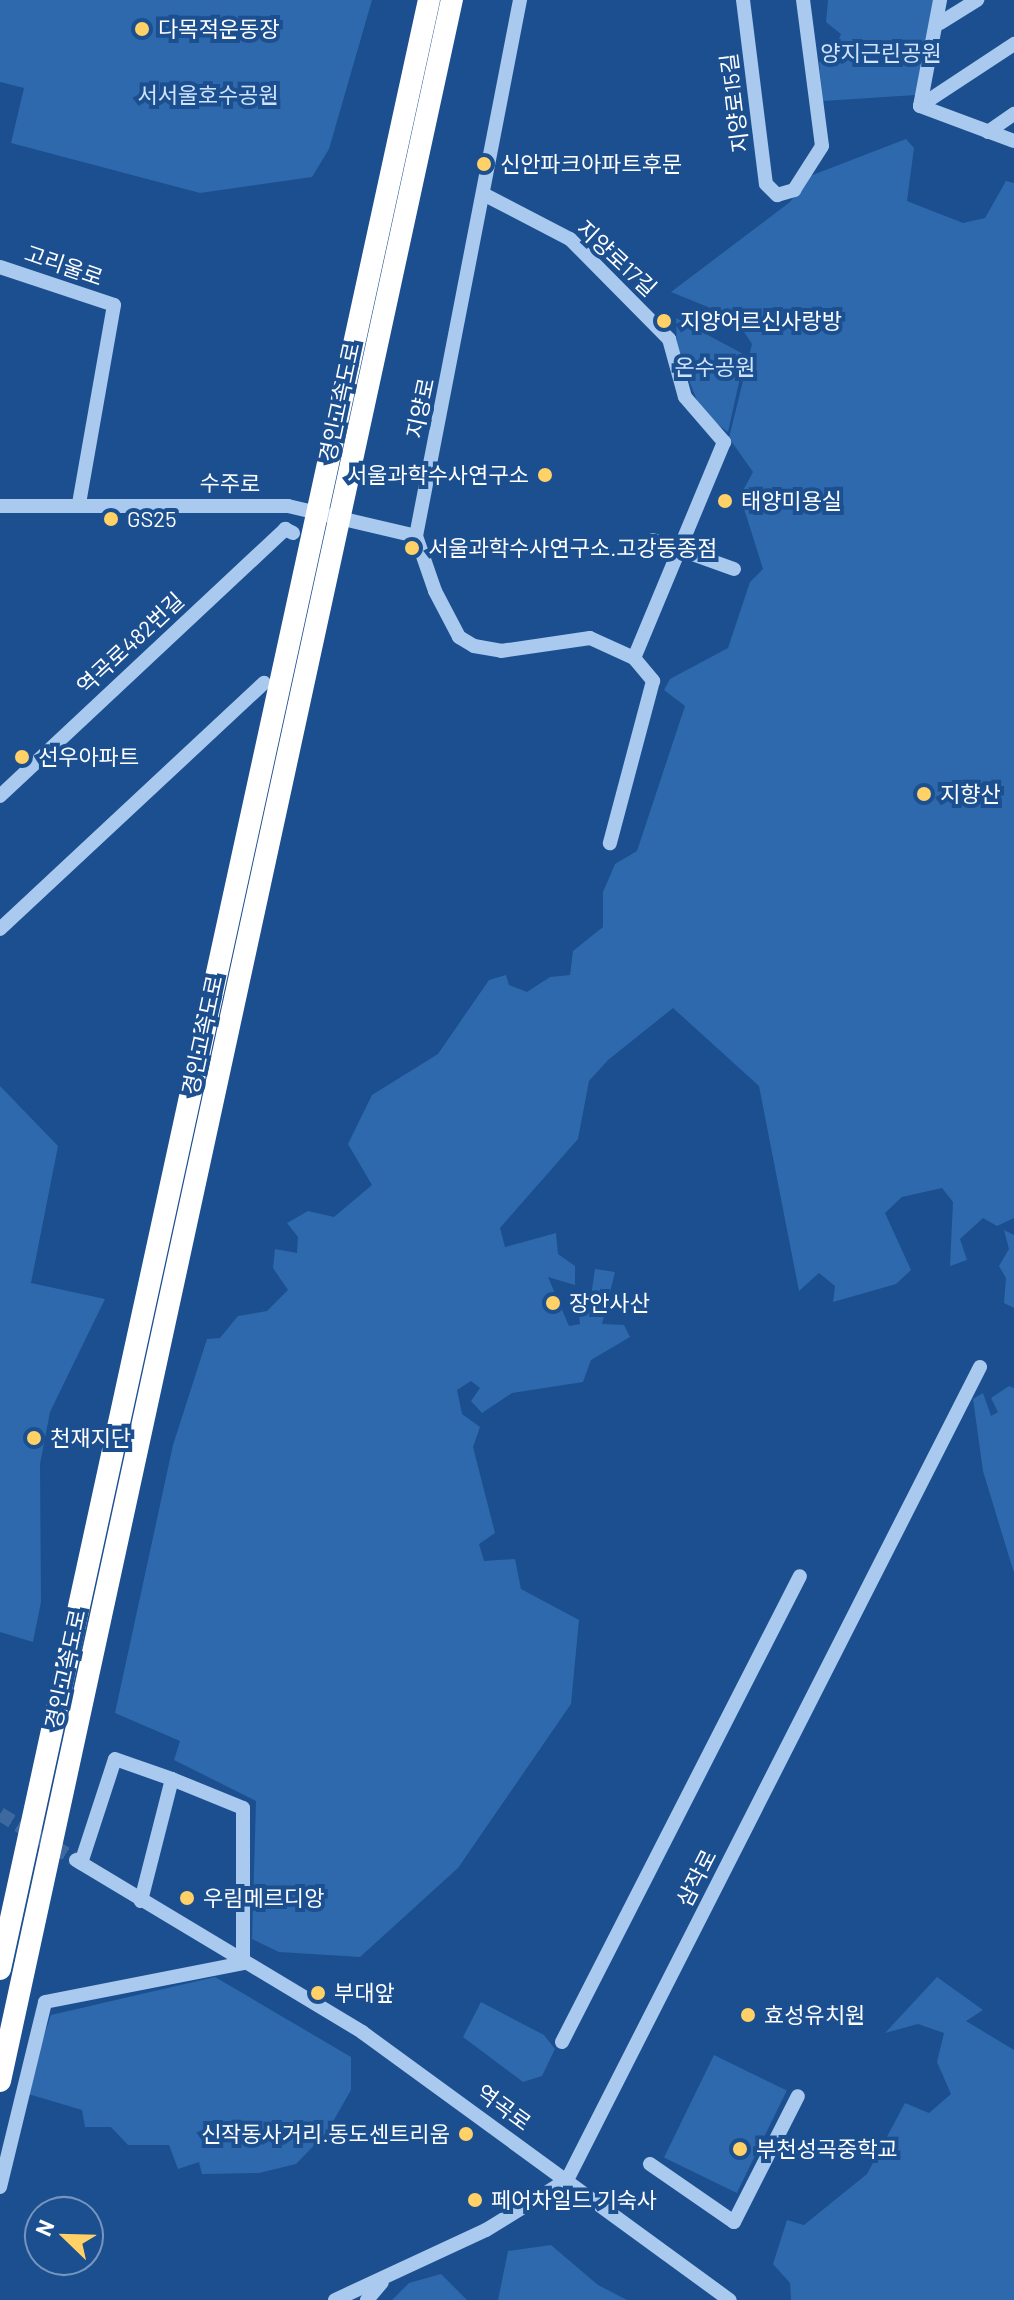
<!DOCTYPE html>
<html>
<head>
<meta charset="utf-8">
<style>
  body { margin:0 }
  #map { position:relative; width:1014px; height:2300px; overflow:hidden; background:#1b4f8f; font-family:Barlow,"Noto Sans KR",sans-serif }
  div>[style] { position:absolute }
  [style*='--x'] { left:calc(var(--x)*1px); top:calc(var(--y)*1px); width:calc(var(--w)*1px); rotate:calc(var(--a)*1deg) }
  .green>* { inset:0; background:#2e69ad; transform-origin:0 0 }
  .minor-tunnel>* { height:14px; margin-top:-7px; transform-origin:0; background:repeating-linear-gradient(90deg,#3d69a0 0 14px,transparent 0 21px) }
  .minor>* { height:14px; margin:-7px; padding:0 7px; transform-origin:7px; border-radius:7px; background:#a9c9ee }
  .highway>* { height:22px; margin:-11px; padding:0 11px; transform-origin:11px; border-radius:11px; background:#fff }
  .dots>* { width:22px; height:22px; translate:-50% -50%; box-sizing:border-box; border:4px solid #1b4f8f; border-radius:50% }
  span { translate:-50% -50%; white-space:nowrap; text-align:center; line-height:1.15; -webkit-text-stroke:8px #1b4f8f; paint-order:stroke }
  .poi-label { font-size:22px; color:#fff }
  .left { translate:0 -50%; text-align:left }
  .right { translate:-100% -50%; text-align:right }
  .park-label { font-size:22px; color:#cfe3fa }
  .street-label { font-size:22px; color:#fff }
  .north { position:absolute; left:24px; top:2196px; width:80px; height:80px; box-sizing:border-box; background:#1b4f8f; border:2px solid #7695bc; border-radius:50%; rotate:293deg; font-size:22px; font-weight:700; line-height:32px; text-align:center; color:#fff }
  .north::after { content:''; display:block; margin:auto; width:28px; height:36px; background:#ffd166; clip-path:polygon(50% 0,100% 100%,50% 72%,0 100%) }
</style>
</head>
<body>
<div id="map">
  <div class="green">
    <div style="clip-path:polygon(0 0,372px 0,329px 149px,312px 177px,200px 193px,11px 143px,24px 88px,0 82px)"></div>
    <div style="clip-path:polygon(828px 0,935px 0,916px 95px,823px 101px,819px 62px,830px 61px,841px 34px,826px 22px)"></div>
    <div style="clip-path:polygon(906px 139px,914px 148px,907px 201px,963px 223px,985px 218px,1006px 181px,1014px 183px,1014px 1218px,997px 1226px,983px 1218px,960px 1239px,967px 1260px,950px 1266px,953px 1202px,942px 1188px,902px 1197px,885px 1213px,911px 1270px,896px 1284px,833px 1302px,835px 1286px,819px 1273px,799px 1291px,759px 1086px,673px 1008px,608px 1060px,589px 1081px,578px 1139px,500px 1228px,505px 1247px,556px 1233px,558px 1254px,575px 1266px,575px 1285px,548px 1277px,569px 1326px,580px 1324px,578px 1308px,591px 1296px,595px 1269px,615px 1272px,602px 1324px,624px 1325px,630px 1337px,591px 1360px,583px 1382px,512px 1393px,482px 1413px,471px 1401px,480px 1388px,471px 1381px,457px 1390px,462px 1414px,480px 1427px,473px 1447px,495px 1533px,479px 1544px,484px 1561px,515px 1559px,521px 1589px,579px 1620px,571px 1704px,458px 1868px,360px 1957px,279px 1952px,252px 1939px,256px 1801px,174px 1760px,180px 1741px,115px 1713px,173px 1445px,207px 1339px,220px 1338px,238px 1316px,267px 1311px,288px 1290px,273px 1268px,275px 1249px,297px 1253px,298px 1237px,287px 1223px,308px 1211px,334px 1217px,372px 1185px,348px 1144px,372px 1095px,438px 1054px,489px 980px,506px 975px,509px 985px,527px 992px,550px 977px,570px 975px,573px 951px,603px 927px,603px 892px,615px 864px,637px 851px,685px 706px,664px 690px,670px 679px,728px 648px,750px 582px,763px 569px,740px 496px,753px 472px,729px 438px,752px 344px,735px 318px,671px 292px,790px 202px,810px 176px)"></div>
    <div style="clip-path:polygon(676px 318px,745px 355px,728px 432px,702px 413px,677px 350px)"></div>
    <div style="clip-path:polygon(0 1086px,58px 1146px,31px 1283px,105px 1299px,50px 1412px,40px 1464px,41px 1602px,33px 1642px,0 1632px)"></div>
    <div style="clip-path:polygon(1004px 1230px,1014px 1235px,1014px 1308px,1004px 1303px,1006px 1278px,999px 1266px,1009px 1249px)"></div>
    <div style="clip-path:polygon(1009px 1386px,1014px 1388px,1014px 1573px,983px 1471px,973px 1399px,983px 1393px,991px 1416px,998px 1412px,991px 1398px)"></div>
    <div style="clip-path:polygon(215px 1977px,351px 2057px,351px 2090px,327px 2132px,296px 2164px,259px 2173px,202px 2174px,199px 2162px,178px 2169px,169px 2145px,128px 2145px,111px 2127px,85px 2127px,82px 2110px,25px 2093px,51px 2015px)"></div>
    <div style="clip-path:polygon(937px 1977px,983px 2010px,966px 2021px,1014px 2050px,1014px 2300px,791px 2300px,790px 2283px,773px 2264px,787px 2220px,804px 2225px,867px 2174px,905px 2103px,929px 2113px,951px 2094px,937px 2062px,944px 2033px,918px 2024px,885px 2033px)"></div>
    <div style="clip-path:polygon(481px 2002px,544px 2035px,555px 2049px,542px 2076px,523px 2082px,463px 2037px)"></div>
    <div style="left:714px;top:2055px;width:81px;height:114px;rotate:26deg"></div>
    <div style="clip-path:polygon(551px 2245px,598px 2285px,627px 2300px,498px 2300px,508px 2251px)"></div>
    <div style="clip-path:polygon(441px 2274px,467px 2300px,392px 2300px,409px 2283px)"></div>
  </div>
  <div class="minor-tunnel">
    <div style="--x:0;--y:1814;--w:89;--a:31.2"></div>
  </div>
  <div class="minor">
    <div style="--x:520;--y:0;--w:546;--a:100.98"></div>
    <div style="--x:416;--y:536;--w:58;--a:70.9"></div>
    <div style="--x:435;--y:591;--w:52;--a:62.4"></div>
    <div style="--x:459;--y:637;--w:17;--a:31"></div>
    <div style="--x:474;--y:646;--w:27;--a:10"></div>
    <div style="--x:501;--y:651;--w:90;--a:-8.3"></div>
    <div style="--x:590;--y:638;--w:48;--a:24.4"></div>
    <div style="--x:634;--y:658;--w:30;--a:50"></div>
    <div style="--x:653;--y:681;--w:168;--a:104.9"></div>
    <div style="--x:743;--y:0;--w:185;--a:82.9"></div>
    <div style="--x:766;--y:184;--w:16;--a:45"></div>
    <div style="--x:777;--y:195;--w:18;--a:-16"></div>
    <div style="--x:794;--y:190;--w:52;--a:-57.5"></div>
    <div style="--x:822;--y:146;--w:147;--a:-97.4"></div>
    <div style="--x:940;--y:23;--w:44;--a:-31.9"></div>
    <div style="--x:920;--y:106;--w:113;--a:-33.4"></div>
    <div style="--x:920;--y:106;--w:108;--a:-79.3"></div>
    <div style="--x:920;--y:106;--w:100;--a:20.4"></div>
    <div style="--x:988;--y:132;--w:32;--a:-35"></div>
    <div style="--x:485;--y:195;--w:96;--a:27.4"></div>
    <div style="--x:570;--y:239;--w:141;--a:45.3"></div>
    <div style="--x:669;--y:339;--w:60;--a:74.6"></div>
    <div style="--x:685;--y:397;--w:60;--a:49.1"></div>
    <div style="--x:724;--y:442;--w:234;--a:112.6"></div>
    <div style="--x:0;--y:267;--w:120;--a:18.4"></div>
    <div style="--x:114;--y:305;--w:202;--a:100"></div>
    <div style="--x:0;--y:506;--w:288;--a:0"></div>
    <div style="--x:288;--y:506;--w:131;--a:13.2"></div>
    <div style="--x:653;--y:540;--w:86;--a:19.7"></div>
    <div style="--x:0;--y:796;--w:391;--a:-43.1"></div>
    <div style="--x:285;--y:529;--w:9;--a:27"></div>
    <div style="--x:0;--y:929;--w:361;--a:-43"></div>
    <div style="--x:76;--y:1860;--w:334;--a:31"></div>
    <div style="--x:362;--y:2032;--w:455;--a:36.1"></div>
    <div style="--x:81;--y:1863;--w:109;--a:-71.9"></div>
    <div style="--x:115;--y:1759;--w:60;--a:19.3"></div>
    <div style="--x:562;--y:2042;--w:523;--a:-62.95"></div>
    <div style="--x:650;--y:2164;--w:102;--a:34.6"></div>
    <div style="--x:734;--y:2222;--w:141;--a:-63.1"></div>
    <div style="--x:0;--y:2187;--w:190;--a:-76.3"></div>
    <div style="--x:45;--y:2002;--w:202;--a:-11.1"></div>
    <div style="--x:243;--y:1963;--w:155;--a:-90"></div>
    <div style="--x:243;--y:1808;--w:77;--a:-157.8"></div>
    <div style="--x:172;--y:1779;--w:126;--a:104.3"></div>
    <div style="--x:335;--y:2300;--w:166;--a:-24.9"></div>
    <div style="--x:486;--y:2230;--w:95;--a:-31.7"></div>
    <div style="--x:567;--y:2180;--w:912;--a:-63.07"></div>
    <div style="--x:367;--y:2300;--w:23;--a:-50"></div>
  </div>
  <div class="highway">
    <div style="--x:0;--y:1969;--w:2015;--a:-77.71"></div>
    <div style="--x:0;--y:2081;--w:2130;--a:-77.75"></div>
  </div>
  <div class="dots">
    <div style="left:142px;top:29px;background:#ffd166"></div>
    <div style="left:484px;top:164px;background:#ffd166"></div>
    <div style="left:664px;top:321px;background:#ffd166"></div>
    <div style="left:545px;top:475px;background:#ffd166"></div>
    <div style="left:725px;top:501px;background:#ffd166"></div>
    <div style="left:111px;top:519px;background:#ffd166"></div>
    <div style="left:412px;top:548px;background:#ffd166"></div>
    <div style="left:22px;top:757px;background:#ffd166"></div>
    <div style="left:924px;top:794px;background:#ffd166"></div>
    <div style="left:553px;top:1303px;background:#ffd166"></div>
    <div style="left:34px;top:1438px;background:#ffd166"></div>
    <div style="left:187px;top:1898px;background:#ffd166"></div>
    <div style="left:318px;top:1993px;background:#ffd166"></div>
    <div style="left:748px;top:2015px;background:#ffd166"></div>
    <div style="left:466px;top:2134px;background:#ffd166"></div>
    <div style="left:740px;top:2149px;background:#ffd166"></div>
    <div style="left:475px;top:2200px;background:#ffd166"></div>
  </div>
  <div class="poi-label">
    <span class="left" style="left:158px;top:29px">다목적운동장</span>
    <span class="left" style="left:500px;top:164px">신안파크아파트후문</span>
    <span class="left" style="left:680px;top:321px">지양어르신사랑방</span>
    <span class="right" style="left:529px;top:475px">서울과학수사연구소</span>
    <span class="left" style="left:741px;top:501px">태양미용실</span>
    <span class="left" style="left:127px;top:519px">GS25</span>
    <span class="left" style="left:428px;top:548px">서울과학수사연구소.고강동종점</span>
    <span class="left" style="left:38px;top:757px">선우아파트</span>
    <span class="left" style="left:940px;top:794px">지향산</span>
    <span class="left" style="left:569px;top:1303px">장안사산</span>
    <span class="left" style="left:50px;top:1438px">천재지단</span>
    <span class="left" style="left:203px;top:1898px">우림메르디앙</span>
    <span class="left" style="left:334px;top:1993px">부대앞</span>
    <span class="left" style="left:764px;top:2015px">효성유치원</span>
    <span class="right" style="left:450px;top:2134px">신작동사거리.동도센트리움</span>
    <span class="left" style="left:756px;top:2149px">부천성곡중학교</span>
    <span class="left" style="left:491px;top:2200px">페어차일드 기숙사</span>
  </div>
  <div class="park-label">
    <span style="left:881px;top:53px">양지근린공원</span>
    <span style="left:208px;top:95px">서서울호수공원</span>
    <span style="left:715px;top:367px">온수공원</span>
  </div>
  <div class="street-label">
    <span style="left:734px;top:103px;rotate:-97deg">지양로15길</span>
    <span style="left:617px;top:258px;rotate:43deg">지양로17길</span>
    <span style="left:64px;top:265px;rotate:19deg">고리울로</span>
    <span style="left:339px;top:402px;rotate:-78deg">경인고속도로</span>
    <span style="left:420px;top:408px;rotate:-78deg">지양로</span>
    <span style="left:230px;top:483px;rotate:1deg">수주로</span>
    <span style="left:130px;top:643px;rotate:-43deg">역곡로482번길</span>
    <span style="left:202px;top:1035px;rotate:-78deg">경인고속도로</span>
    <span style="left:65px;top:1669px;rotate:-78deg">경인고속도로</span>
    <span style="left:696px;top:1878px;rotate:-63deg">삼작로</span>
    <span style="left:504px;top:2107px;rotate:36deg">역곡로</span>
  </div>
  <div class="north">N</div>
</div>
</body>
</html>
